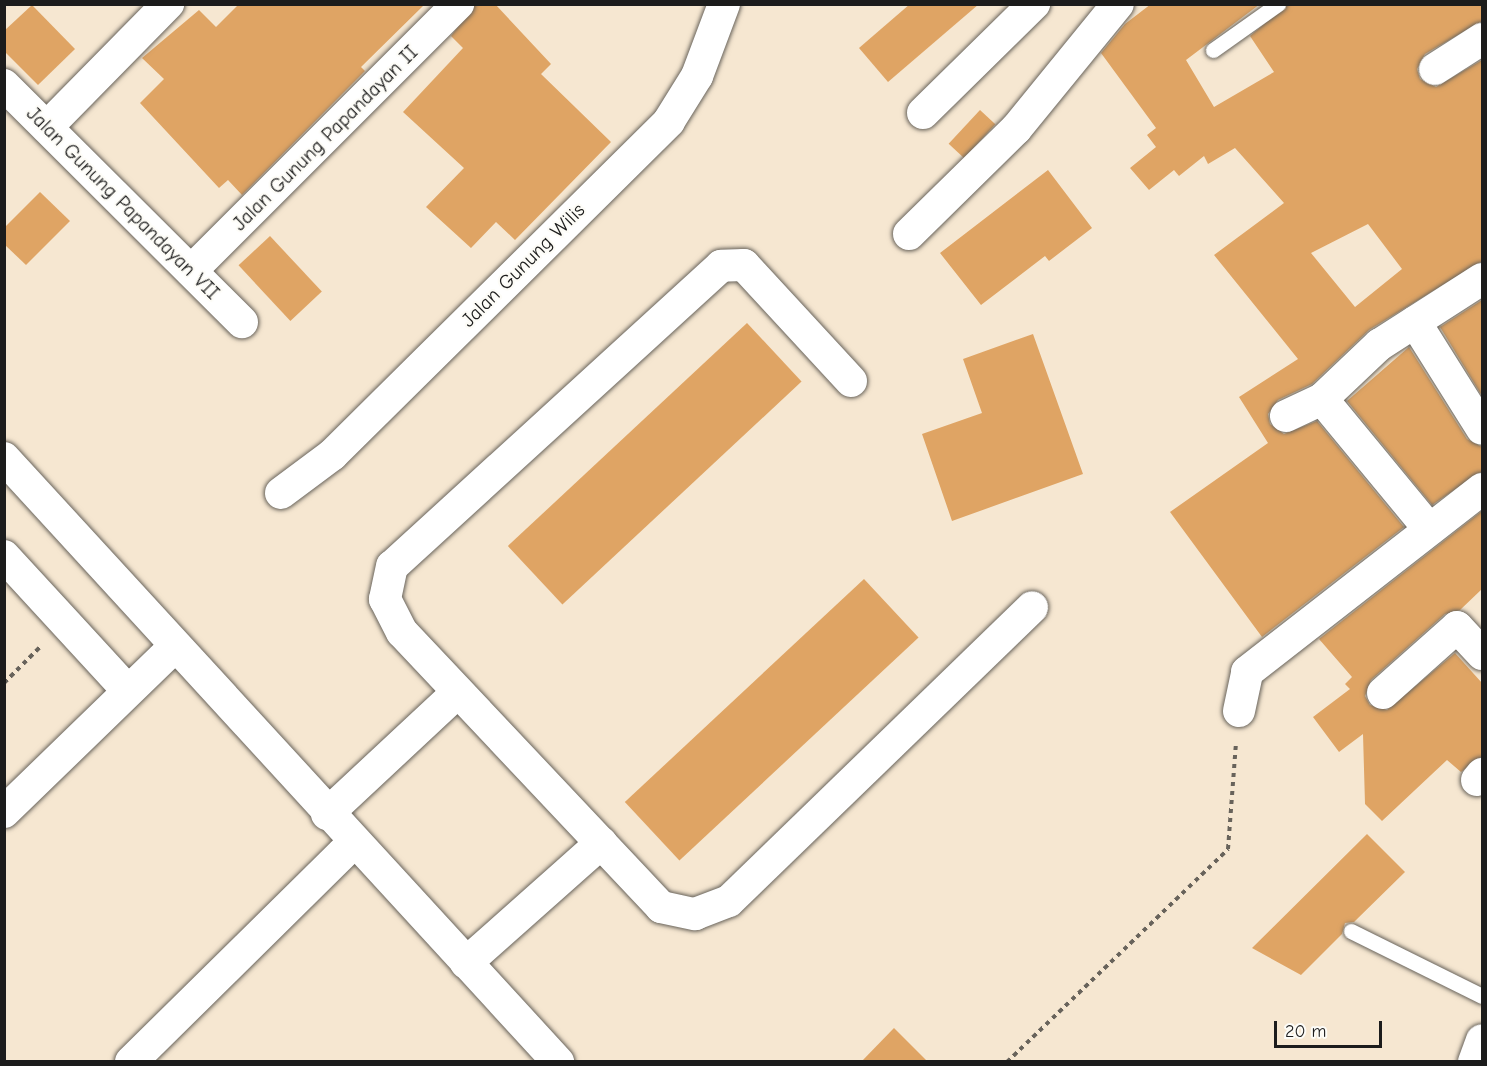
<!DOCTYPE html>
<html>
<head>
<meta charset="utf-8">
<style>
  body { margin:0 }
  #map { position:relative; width:1487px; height:1066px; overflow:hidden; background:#f6e7d1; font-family:"Comic Neue",sans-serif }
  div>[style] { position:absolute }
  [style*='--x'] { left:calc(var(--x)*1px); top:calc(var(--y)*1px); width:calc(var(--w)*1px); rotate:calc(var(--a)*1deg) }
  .building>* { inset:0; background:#dfa464; transform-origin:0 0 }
  .path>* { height:4px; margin-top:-2px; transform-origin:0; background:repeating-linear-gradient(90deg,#68635b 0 4.5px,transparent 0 9px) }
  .roads { filter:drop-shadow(0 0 2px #68635b) drop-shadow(0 0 2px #68635b) }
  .service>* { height:15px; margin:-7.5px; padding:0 7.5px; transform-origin:7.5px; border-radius:7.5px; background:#fff }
  .minor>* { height:32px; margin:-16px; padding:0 16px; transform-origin:16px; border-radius:16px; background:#fff }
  span { translate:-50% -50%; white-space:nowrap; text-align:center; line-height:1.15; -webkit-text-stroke:4.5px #fdfcf7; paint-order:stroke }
  .street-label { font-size:20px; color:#1c1c1c }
  .frame { position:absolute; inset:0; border:6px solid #1c1c1c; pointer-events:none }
  .scale { position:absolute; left:1274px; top:1021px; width:108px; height:27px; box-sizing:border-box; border:3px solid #1c1c1c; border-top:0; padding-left:8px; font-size:18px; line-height:21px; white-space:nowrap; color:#1c1c1c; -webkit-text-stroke:4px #fdfcf7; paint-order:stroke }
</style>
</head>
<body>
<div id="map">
  <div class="building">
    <div style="clip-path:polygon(239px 4px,432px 4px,423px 6px,361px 67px,365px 71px,242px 195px,228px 180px,219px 188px,140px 103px,164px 79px,142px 58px,199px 10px,216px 27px)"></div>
    <div style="clip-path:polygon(475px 4px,495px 4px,551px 64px,541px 74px,611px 142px,515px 240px,496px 222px,471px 248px,426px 207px,464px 168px,403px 112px,463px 48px,451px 36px)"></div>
    <div style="clip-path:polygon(910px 4px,979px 4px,888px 82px,859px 48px)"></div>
    <div style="clip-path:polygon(evenodd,1151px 4px,1260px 4px,1186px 60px,1214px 107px,1274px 72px,1250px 36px,1288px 4px,1482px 4px,1482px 21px,1425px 54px,1417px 69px,1420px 79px,1436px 87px,1482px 60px,1482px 261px,1369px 330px,1312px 384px,1278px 400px,1268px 414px,1270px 424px,1284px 434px,1317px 421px,1404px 527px,1262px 637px,1170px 512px,1268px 443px,1239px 397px,1298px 359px,1214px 255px,1284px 203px,1235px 148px,1208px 164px,1204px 156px,1179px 176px,1174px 170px,1149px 190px,1130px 168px,1156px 147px,1147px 135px,1156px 128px,1101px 53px,1125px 24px,1151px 4px,1368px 224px,1402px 269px,1355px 307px,1311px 253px,1368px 224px)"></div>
    <div style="clip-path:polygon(32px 5px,75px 49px,38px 85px,4px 51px,4px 31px)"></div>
    <div style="left:980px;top:110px;width:21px;height:46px;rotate:43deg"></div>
    <div style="clip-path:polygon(1048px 170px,1092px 228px,1049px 261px,1045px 256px,981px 305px,940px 253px)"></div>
    <div style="clip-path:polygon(40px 192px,70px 221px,26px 265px,4px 244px,4px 228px)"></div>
    <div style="left:270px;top:236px;width:76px;height:43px;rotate:47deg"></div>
    <div style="clip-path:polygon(1482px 300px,1482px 396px,1440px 327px)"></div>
    <div style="left:747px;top:323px;width:80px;height:327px;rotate:47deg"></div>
    <div style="clip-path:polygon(1033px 334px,1083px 474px,952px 521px,922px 434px,982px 413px,963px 359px)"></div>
    <div style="clip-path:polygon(1409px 347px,1467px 439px,1482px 447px,1482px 471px,1432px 505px,1347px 401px)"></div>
    <div style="clip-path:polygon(1482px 511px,1482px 589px,1460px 610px,1445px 614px,1371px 680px,1365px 696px,1370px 705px,1387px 710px,1455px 653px,1482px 683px,1482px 756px,1461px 772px,1447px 760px,1382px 821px,1365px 804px,1363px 734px,1339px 752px,1313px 717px,1350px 689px,1345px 684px,1352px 677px,1319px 639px)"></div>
    <div style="left:864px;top:579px;width:80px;height:327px;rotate:47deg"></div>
    <div style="clip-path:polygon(1367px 834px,1405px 872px,1354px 922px,1345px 923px,1342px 934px,1301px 975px,1252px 948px)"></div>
    <div style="clip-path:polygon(894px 1028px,928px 1062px,861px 1062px)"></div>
  </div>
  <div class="path">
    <div style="--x:4;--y:683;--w:52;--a:-45"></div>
    <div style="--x:1007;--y:1062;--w:307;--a:-43.9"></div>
    <div style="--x:1228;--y:849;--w:106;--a:-85.7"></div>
  </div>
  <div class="roads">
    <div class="service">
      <div style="--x:1213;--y:50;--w:80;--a:-35.3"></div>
      <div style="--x:1351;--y:931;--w:146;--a:26.4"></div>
    </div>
    <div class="minor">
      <div style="--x:1435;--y:69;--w:56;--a:-32.6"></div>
      <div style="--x:4;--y:85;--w:336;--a:44.9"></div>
      <div style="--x:923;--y:113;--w:156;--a:-44.5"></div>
      <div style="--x:47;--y:127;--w:173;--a:-45.5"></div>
      <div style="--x:909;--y:234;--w:150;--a:-44.5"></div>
      <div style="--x:1016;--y:129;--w:161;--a:-50.8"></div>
      <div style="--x:191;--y:271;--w:378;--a:-45"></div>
      <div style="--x:1415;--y:322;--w:126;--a:57.9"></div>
      <div style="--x:851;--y:381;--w:158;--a:-132.7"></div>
      <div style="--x:744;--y:265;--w:23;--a:178"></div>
      <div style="--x:721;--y:266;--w:445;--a:137.6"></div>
      <div style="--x:392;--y:566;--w:34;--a:102"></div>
      <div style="--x:385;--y:599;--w:37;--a:63"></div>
      <div style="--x:402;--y:632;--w:378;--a:46.7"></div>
      <div style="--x:661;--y:907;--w:35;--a:12"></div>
      <div style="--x:695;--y:914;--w:36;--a:-21"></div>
      <div style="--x:729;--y:901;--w:422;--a:-44.1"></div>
      <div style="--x:1322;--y:399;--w:168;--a:50.5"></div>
      <div style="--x:1286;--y:416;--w:40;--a:-25"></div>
      <div style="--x:1322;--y:399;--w:79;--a:-43.5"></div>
      <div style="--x:1379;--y:345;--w:122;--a:-32.7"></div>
      <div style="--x:4;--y:458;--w:820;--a:47.47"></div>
      <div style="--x:281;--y:493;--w:64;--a:-36.7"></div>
      <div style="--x:332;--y:455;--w:474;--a:-44.7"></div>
      <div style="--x:669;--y:121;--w:53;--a:-58.1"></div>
      <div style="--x:697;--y:76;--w:77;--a:-69.4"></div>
      <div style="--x:4;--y:556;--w:183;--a:47.4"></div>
      <div style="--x:1383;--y:693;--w:99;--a:-41.7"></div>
      <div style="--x:1457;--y:627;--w:37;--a:47"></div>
      <div style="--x:1239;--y:711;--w:40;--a:-78"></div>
      <div style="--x:1247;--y:672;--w:298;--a:-37.9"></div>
      <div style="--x:1477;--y:780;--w:8;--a:-50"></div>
      <div style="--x:4;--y:812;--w:237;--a:-44.1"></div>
      <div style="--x:327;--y:814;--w:179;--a:-43"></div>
      <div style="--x:466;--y:963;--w:181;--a:-41.6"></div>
      <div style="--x:131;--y:1062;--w:313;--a:-44.6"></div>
      <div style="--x:1474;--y:1062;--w:23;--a:-70"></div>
    </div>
  </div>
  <div class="street-label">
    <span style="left:325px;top:138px;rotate:-45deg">Jalan Gunung Papandayan II</span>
    <span style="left:123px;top:203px;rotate:45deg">Jalan Gunung Papandayan VII</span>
    <span style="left:523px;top:265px;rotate:-45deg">Jalan Gunung Wilis</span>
  </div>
  <div class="frame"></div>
  <div class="scale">20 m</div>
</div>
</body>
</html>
